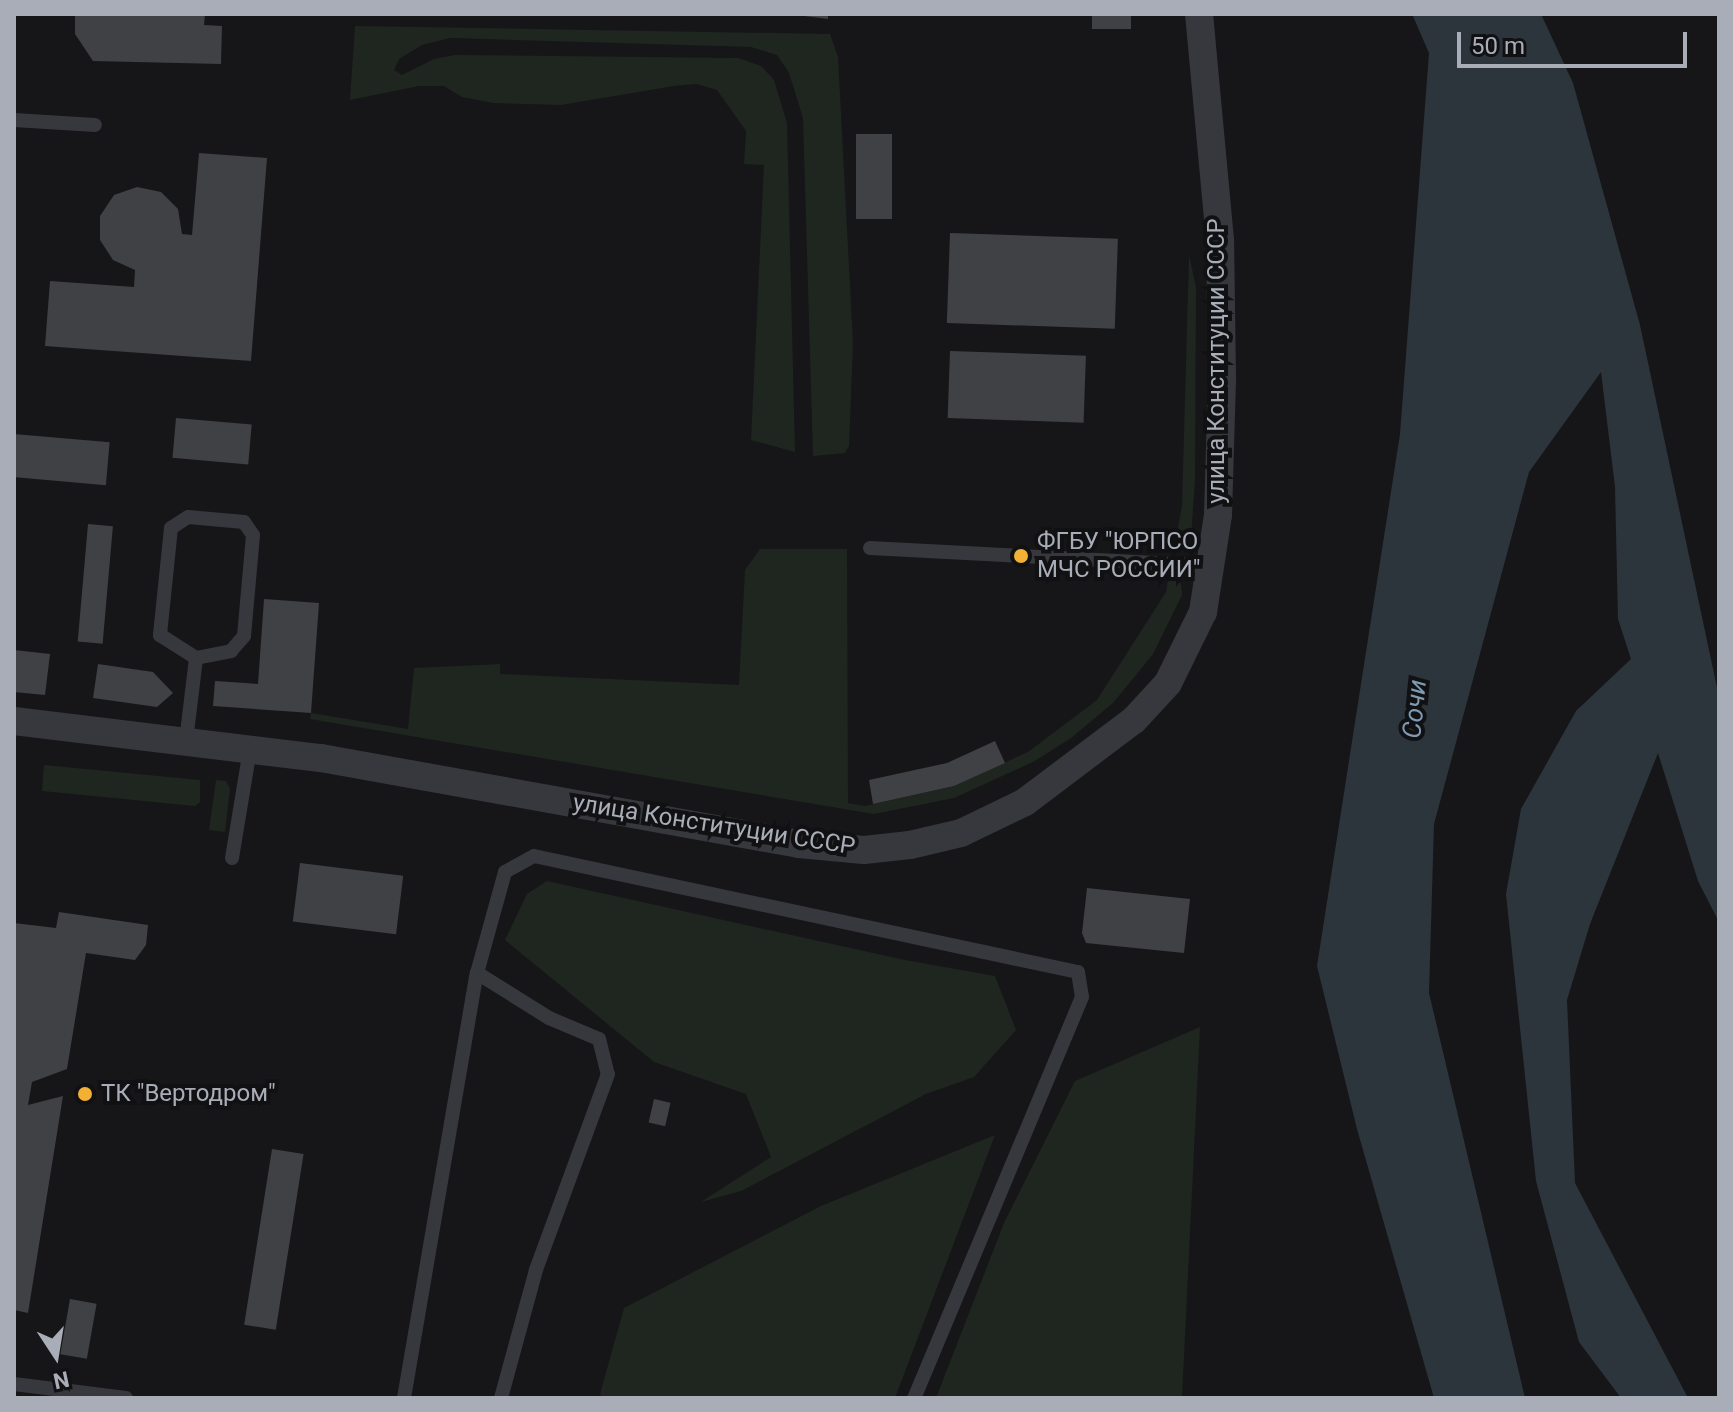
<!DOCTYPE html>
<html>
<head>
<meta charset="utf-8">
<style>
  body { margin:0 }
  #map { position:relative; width:1733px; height:1412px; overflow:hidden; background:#161618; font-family:Roboto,sans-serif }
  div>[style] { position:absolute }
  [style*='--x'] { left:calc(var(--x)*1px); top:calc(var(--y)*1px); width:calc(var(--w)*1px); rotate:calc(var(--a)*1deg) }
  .green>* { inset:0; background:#1e261f }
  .water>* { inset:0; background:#2c353c }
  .building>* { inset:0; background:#404145; transform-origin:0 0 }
  .lane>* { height:14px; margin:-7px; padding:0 7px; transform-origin:7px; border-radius:7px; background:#37383d }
  .street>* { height:28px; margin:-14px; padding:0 14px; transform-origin:14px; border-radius:14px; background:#37383d }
  .dots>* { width:22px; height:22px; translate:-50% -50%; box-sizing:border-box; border:4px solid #111113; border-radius:50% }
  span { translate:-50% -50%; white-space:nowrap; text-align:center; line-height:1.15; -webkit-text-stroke:8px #111113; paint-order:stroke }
  .street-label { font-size:24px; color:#a8adb8 }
  .poi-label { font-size:24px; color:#a8adb8 }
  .left { translate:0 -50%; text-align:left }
  .water-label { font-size:26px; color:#7f9bb3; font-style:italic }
  .frame { position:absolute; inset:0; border:16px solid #a8adb8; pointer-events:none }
  .north { position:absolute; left:16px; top:1316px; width:80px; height:80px; -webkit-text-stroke:6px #111113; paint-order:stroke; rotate:168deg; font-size:22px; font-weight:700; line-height:32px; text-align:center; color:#a8adb8 }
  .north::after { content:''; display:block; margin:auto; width:28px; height:36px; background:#a8adb8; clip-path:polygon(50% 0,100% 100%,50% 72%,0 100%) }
  .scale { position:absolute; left:1457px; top:32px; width:230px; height:36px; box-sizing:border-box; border:4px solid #a8adb8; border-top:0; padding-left:10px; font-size:24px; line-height:28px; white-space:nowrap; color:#a8adb8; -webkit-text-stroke:6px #111113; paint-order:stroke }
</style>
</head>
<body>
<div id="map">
  <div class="green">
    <div style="clip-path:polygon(355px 26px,830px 34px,838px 57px,853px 343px,849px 446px,845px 453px,813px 456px,803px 118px,789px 73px,777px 55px,751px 47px,450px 38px,422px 45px,399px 59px,394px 70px,402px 75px,434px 59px,455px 55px,738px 58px,761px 66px,774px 80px,787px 123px,795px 452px,751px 440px,764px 165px,744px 164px,746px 131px,717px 90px,697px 84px,674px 86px,561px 105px,493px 103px,462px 97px,444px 86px,419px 86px,350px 100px)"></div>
    <div style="clip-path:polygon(1189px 255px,1196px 287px,1195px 481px,1191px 537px,1182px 549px,1174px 550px,1182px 506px)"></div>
    <div style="clip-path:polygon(760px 549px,847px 549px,848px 803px,865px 806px,954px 786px,1028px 752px,1097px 700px,1166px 592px,1169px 574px,1181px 584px,1182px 595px,1153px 654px,1113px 703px,1071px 738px,1033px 762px,954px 798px,874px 814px,310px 719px,311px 713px,408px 729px,414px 668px,500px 664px,500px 674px,739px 685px,745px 570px)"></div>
    <div style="clip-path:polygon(44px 765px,200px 780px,200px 802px,195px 806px,42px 791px)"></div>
    <div style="clip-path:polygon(216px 780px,226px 781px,230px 789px,225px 832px,209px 830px)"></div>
    <div style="clip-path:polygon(547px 881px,905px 960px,995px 976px,1016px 1030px,974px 1077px,926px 1094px,741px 1191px,701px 1202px,771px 1157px,746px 1094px,654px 1062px,505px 940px,527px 894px)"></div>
    <div style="clip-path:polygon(1200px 1027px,1182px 1398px,936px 1398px,1004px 1223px,1075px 1081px)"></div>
    <div style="clip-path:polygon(995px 1135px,895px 1398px,603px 1398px,600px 1394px,624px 1308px,821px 1206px)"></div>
  </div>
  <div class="water">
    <div style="clip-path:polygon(1412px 14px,1541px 14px,1573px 83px,1640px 325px,1719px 697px,1719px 922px,1698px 881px,1658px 753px,1590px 924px,1567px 1000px,1575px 1183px,1688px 1398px,1621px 1398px,1579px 1342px,1536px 1181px,1506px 894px,1521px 809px,1576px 711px,1631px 659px,1618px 619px,1615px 487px,1601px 372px,1529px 472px,1434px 824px,1429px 993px,1525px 1398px,1434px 1398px,1357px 1129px,1317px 966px,1400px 434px,1429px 53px)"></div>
  </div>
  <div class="building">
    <div style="clip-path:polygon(75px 14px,205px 14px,204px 25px,222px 26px,221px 64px,93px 61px,75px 34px)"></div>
    <div style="clip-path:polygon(788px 14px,828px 14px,828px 19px)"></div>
    <div style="left:1092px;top:14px;width:39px;height:15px"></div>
    <div style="left:856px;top:134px;width:36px;height:85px"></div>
    <div style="clip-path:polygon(199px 153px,267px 158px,251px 361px,45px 346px,50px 281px,134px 287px,135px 270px,113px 260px,100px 240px,100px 216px,114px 195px,137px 187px,161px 192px,178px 209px,182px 234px,192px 235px)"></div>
    <div style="left:950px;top:233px;width:168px;height:90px;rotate:2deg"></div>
    <div style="left:950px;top:351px;width:136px;height:67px;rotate:2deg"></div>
    <div style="left:176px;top:418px;width:76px;height:40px;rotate:5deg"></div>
    <div style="left:14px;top:434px;width:96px;height:43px;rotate:5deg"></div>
    <div style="left:88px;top:524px;width:25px;height:118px;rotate:5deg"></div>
    <div style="clip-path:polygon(264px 599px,319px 603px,311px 713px,213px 706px,215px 681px,258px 684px)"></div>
    <div style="clip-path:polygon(14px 650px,50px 654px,45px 695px,14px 692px)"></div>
    <div style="clip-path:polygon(98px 664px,153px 672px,173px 693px,157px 707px,93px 698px)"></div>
    <div style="clip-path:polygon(995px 741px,1005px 763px,954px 786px,873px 804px,869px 780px,947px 763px)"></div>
    <div style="left:300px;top:863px;width:104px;height:59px;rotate:7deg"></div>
    <div style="clip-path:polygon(1087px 888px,1190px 899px,1184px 953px,1086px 943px,1082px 933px)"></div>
    <div style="clip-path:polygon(59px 912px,148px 925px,146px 945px,135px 960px,86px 953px,67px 1069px,32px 1082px,28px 1105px,63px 1096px,28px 1313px,14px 1310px,14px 923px,56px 928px)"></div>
    <div style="left:654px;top:1099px;width:17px;height:24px;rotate:13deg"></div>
    <div style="left:272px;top:1149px;width:32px;height:178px;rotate:9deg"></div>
    <div style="left:70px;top:1299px;width:27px;height:56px;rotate:10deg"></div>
  </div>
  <div class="lane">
    <div style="--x:14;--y:120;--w:81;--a:3.5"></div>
    <div style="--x:870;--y:548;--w:342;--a:3"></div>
    <div style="--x:186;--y:741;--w:84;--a:-83.1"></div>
    <div style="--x:196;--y:658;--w:36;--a:-11"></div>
    <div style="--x:231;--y:651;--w:20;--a:-49"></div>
    <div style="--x:244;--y:636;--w:101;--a:-84.9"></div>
    <div style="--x:253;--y:535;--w:16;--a:-125"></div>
    <div style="--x:244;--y:522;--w:56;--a:-174.9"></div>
    <div style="--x:188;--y:517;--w:20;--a:147"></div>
    <div style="--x:171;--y:528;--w:108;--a:95.9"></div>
    <div style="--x:160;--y:635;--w:43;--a:32.6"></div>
    <div style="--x:232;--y:858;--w:110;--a:-80.6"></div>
    <div style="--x:477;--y:973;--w:85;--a:32"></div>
    <div style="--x:549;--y:1018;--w:54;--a:22.8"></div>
    <div style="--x:599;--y:1039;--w:36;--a:76"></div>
    <div style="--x:608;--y:1074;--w:209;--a:110.2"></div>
    <div style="--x:536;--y:1270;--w:133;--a:105.3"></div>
    <div style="--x:14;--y:1384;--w:113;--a:7.1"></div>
    <div style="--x:404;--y:1398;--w:431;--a:-80.3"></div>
    <div style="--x:477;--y:973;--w:105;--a:-74.5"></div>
    <div style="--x:505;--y:872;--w:33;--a:-29"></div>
    <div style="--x:534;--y:856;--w:556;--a:12.04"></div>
    <div style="--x:1078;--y:972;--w:25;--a:81"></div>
    <div style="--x:1082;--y:997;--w:435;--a:112.7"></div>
  </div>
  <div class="street">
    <div style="--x:14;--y:721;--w:309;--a:6.9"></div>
    <div style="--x:321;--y:758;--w:486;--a:10.2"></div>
    <div style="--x:799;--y:844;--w:65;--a:5.3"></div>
    <div style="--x:864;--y:850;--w:46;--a:-6.2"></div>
    <div style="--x:910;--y:845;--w:52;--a:-13.2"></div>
    <div style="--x:961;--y:833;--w:71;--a:-25.8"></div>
    <div style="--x:1025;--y:802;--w:136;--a:-37"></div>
    <div style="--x:1134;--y:720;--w:50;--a:-47.4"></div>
    <div style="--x:1168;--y:683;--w:79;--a:-63.8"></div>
    <div style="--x:1203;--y:612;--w:98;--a:-81.2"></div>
    <div style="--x:1218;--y:515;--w:138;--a:-88.3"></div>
    <div style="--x:1222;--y:377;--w:137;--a:-90.8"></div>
    <div style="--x:1220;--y:240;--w:227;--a:-95.3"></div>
  </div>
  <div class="dots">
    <div style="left:1021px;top:556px;background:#f2b134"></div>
    <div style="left:85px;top:1094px;background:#f2b134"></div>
  </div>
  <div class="street-label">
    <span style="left:1217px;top:361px;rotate:-90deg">улица Конституции СССР</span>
    <span style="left:714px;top:825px;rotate:9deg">улица Конституции СССР</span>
  </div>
  <div class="poi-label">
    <span class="left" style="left:1037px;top:556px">ФГБУ "ЮРПСО<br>МЧС РОССИИ"</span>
    <span class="left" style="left:101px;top:1094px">ТК "Вертодром"</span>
  </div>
  <div class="water-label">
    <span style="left:1415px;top:709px;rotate:-84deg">Сочи</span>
  </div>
  <div class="frame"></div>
  <div class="north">N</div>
  <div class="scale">50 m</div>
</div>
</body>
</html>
